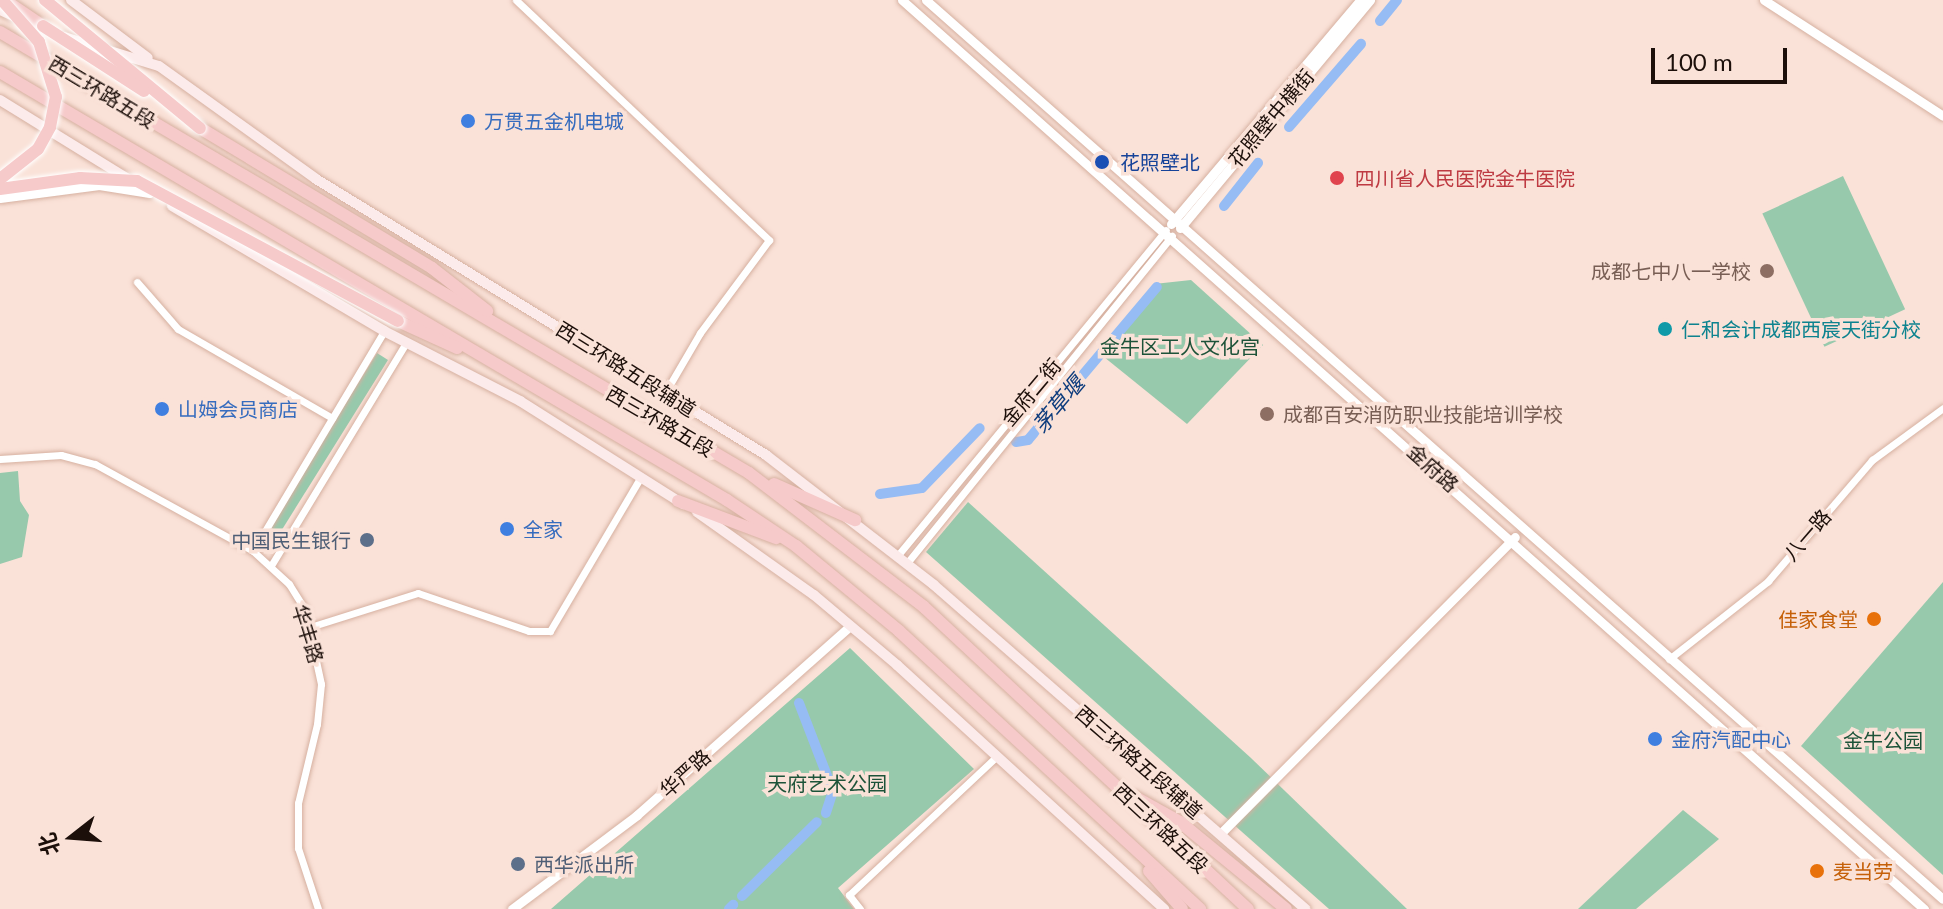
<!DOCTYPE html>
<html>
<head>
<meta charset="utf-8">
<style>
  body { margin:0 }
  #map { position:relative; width:1943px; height:909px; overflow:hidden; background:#fae2d8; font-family:Lato,"Noto Sans SC",sans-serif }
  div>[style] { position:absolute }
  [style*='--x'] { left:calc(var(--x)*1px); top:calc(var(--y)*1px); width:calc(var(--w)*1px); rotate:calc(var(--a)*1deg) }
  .green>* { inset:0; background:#97c9ac; transform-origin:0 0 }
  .canal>* { height:10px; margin:-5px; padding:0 5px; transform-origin:5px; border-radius:5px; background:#96bcf4 }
  .roads { filter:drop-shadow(0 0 2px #d6b0a0) drop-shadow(0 0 2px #d6b0a0) }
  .minor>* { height:7px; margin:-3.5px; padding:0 3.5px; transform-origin:3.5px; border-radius:3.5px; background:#fff }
  .tertiary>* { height:9px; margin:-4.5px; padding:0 4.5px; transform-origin:4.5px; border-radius:4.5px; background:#fff }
  .secondary>* { height:10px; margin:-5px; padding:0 5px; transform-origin:5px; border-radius:5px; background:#fcebeb }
  .trunk>* { height:12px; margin:-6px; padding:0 6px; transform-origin:6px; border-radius:6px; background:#f6caca }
  .bridges { filter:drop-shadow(0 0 2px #fff) drop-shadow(0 0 2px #fff) }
  .trunk-bridge>* { height:12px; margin:-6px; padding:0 6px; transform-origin:6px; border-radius:6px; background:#f6caca }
  .dots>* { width:22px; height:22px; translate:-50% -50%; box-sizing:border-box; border:4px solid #fae2d8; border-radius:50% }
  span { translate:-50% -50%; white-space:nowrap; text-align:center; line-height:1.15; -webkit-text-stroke:7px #fae2d8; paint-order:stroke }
  .street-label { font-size:20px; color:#1c0f0a }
  .shop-label { font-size:20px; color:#366cbe }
  .left { translate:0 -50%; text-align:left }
  .transit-label { font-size:20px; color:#164399 }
  .health-label { font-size:20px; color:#be3a42 }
  .education-label { font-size:20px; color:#785e54 }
  .right { translate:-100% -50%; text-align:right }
  .culture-label { font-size:20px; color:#0d838f }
  .park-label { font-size:20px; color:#1d5339 }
  .service-label { font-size:20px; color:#4e5e75 }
  .food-label { font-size:20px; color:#c56008 }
  .water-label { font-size:22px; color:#0d3c7d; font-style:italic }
  .north { position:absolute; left:32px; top:797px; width:80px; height:80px; -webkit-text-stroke:6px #fae2d8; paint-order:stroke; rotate:253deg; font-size:22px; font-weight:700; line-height:32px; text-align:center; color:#1c0f0a }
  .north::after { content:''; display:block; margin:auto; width:28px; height:36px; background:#1c0f0a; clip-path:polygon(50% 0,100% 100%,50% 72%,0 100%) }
  .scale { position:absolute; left:1651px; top:48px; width:136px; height:36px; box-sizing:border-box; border:4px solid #1c0f0a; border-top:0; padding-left:10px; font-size:24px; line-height:28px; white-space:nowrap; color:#1c0f0a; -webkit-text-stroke:6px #fae2d8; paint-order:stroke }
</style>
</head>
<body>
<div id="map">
  <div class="green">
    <div style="left:1843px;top:176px;width:147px;height:89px;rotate:65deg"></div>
    <div style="clip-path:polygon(1191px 280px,1263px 345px,1187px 424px,1104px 357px,1154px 284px)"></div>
    <div style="left:377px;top:353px;width:13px;height:207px;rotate:32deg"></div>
    <div style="clip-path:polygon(18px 471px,20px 501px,29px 515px,22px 557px,0 564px,0 473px)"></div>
    <div style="clip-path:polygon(968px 502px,1251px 758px,1407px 909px,1329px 909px,926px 552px)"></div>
    <div style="clip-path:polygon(1943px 582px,1943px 875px,1801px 746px)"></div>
    <div style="clip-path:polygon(850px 648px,974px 769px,838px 888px,854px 909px,551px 909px)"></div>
    <div style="clip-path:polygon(1683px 810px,1719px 839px,1636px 909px,1578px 909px)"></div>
  </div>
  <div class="canal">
    <div style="--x:1380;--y:21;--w:27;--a:-51"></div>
    <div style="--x:1289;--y:127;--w:110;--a:-49.1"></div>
    <div style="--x:1224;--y:206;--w:55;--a:-51.7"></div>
    <div style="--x:1016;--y:442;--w:12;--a:-9"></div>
    <div style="--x:1028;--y:440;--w:200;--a:-49.9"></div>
    <div style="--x:880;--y:494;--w:42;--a:-8.1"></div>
    <div style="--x:922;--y:488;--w:83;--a:-46"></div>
    <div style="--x:799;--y:703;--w:94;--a:68.9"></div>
    <div style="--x:833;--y:791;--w:23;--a:108"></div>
    <div style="--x:742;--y:896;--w:105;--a:-44.6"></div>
    <div style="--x:729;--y:909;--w:6;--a:-45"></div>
  </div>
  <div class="roads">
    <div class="minor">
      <div style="--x:516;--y:0;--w:349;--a:43.5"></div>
      <div style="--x:769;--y:240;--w:116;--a:126.6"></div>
      <div style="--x:700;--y:333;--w:69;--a:120.3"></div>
      <div style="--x:137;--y:282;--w:62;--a:48.9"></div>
      <div style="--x:178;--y:329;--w:178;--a:30"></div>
      <div style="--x:0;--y:459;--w:61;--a:-3.8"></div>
      <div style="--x:61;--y:455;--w:35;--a:15"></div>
      <div style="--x:95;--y:464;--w:180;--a:28.8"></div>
      <div style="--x:253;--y:551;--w:49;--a:42.5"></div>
      <div style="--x:289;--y:584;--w:31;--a:58"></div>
      <div style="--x:305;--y:610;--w:76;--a:77.8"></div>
      <div style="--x:321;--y:684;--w:40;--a:95.7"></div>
      <div style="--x:317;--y:724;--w:81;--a:103.5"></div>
      <div style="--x:298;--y:803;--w:45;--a:90"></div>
      <div style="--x:298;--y:848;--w:64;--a:71.8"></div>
      <div style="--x:253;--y:551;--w:256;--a:-59.2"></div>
      <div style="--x:898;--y:555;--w:421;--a:-50.5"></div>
      <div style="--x:907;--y:563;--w:421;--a:-51"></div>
      <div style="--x:272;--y:564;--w:258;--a:-58.8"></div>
      <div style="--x:310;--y:627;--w:113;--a:-17.5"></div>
      <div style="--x:418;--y:593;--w:117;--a:18.9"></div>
      <div style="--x:529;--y:631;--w:21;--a:0"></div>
      <div style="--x:550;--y:631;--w:178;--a:-59.5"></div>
      <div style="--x:1669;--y:659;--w:126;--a:-38.2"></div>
      <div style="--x:1768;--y:581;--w:160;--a:-49.3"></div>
      <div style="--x:1872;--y:460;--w:88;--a:-36.2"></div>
      <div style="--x:860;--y:909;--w:18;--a:-128"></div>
      <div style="--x:849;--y:895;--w:203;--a:-43.2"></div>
    </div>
    <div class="tertiary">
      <div style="--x:902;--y:0;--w:1368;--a:41.65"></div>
      <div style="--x:926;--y:0;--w:1357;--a:41.48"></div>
      <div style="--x:1764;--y:0;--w:213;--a:32.9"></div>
      <div style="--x:0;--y:198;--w:100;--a:-7.5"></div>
      <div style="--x:99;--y:185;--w:51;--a:9.1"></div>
      <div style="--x:1171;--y:224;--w:293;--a:-49.8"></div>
      <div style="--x:1180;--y:228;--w:297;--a:-50.2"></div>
      <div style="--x:1221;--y:833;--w:417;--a:-45.2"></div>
      <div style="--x:512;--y:909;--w:156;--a:-36.9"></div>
      <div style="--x:637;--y:815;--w:285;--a:-41.6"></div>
    </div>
    <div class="secondary">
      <div style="--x:71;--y:0;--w:96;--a:37"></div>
      <div style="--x:0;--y:10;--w:17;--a:24"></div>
      <div style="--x:64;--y:37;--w:99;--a:17"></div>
      <div style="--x:159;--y:66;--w:193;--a:35.7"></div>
      <div style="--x:316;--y:179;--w:528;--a:31.52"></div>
      <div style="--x:766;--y:455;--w:212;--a:37.7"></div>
      <div style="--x:934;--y:585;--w:493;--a:41.1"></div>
      <div style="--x:0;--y:100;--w:150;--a:31.7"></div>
      <div style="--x:172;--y:206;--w:246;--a:30.5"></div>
      <div style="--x:384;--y:331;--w:153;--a:27.2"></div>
      <div style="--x:520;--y:401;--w:193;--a:32.3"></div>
      <div style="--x:697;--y:512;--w:143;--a:35.4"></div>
      <div style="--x:814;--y:595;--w:109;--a:40.1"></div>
      <div style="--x:897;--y:665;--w:362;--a:42.4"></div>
    </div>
    <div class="trunk">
      <div style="--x:6;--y:1;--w:45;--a:34"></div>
      <div style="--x:0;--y:32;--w:869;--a:30.49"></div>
      <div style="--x:749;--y:473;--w:220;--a:37.4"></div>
      <div style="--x:924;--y:607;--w:443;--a:43"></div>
      <div style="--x:0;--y:72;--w:844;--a:30.49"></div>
      <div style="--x:727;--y:500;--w:83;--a:33.7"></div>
      <div style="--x:796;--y:546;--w:134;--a:39.5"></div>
      <div style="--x:899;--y:631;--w:410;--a:42.7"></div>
      <div style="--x:200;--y:128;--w:271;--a:31.1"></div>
      <div style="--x:432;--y:268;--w:70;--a:38"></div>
      <div style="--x:398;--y:321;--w:65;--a:24.6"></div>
      <div style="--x:774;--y:484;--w:89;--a:24"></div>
      <div style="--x:678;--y:501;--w:105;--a:20.7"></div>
      <div style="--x:1135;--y:797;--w:51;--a:29.1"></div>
      <div style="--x:1180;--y:822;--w:137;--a:39.4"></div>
      <div style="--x:1149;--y:871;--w:50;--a:49"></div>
    </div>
  </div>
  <div class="bridges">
    <div class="trunk-bridge">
      <div style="--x:45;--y:0;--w:201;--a:39.6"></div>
      <div style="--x:43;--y:26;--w:120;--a:32.8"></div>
      <div style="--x:0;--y:179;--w:48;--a:-38.3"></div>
      <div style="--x:38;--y:149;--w:25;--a:-61"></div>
      <div style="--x:50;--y:127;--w:31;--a:-79"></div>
      <div style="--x:56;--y:97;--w:58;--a:-107.2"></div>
      <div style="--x:39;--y:42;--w:56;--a:-131.4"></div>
      <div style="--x:0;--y:189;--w:81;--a:-7.8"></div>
      <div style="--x:80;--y:178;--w:57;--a:3"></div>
      <div style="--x:137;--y:181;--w:296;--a:28.2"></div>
    </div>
  </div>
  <div class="dots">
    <div style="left:468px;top:121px;background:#3f7fe0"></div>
    <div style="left:1102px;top:162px;background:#1a4fb4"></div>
    <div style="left:1337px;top:178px;background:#e0444e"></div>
    <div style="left:1767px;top:271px;background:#8d6e63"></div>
    <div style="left:1665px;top:329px;background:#0f9aa8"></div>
    <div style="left:162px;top:409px;background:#3f7fe0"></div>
    <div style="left:1267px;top:414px;background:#8d6e63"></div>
    <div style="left:507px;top:529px;background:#3f7fe0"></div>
    <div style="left:367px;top:540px;background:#5c6f8a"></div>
    <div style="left:1874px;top:619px;background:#e8710a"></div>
    <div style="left:1655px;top:739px;background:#3f7fe0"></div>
    <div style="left:518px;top:864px;background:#5c6f8a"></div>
    <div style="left:1817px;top:871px;background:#e8710a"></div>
  </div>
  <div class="street-label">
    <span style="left:102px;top:92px;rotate:31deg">西三环路五段</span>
    <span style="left:1271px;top:118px;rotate:-50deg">花照壁中横街</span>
    <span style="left:626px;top:369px;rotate:32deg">西三环路五段辅道</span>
    <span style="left:1031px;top:392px;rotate:-50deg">金府二街</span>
    <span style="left:660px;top:421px;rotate:30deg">西三环路五段</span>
    <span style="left:1433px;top:468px;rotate:42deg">金府路</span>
    <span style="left:1807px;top:535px;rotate:-49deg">八一路</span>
    <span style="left:308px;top:634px;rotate:73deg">华丰路</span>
    <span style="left:1139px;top:762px;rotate:41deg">西三环路五段辅道</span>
    <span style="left:685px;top:773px;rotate:-42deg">华严路</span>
    <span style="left:1161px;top:828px;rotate:43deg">西三环路五段</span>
  </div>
  <div class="shop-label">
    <span class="left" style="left:484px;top:121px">万贯五金机电城</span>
    <span class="left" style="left:178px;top:409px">山姆会员商店</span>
    <span class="left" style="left:523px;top:529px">全家</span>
    <span class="left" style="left:1671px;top:739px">金府汽配中心</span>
  </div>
  <div class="transit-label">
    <span class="left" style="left:1120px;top:162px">花照壁北</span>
  </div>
  <div class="health-label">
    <span class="left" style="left:1355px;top:178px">四川省人民医院金牛医院</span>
  </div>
  <div class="education-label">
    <span class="right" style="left:1751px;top:271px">成都七中八一学校</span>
    <span class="left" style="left:1283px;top:414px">成都百安消防职业技能培训学校</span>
  </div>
  <div class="culture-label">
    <span class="left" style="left:1681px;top:329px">仁和会计成都西宸天街分校</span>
  </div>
  <div class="park-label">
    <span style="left:1180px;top:346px">金牛区工人文化宫</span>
    <span style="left:1883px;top:740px">金牛公园</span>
    <span style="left:827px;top:783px">天府艺术公园</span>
  </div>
  <div class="service-label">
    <span class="right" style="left:351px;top:540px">中国民生银行</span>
    <span class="left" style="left:534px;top:864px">西华派出所</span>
  </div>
  <div class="food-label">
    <span class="right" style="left:1858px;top:619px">佳家食堂</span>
    <span class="left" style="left:1833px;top:871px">麦当劳</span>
  </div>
  <div class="water-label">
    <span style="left:1058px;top:404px;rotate:-50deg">茅草堰</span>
  </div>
  <div class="north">北</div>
  <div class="scale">100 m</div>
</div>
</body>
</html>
